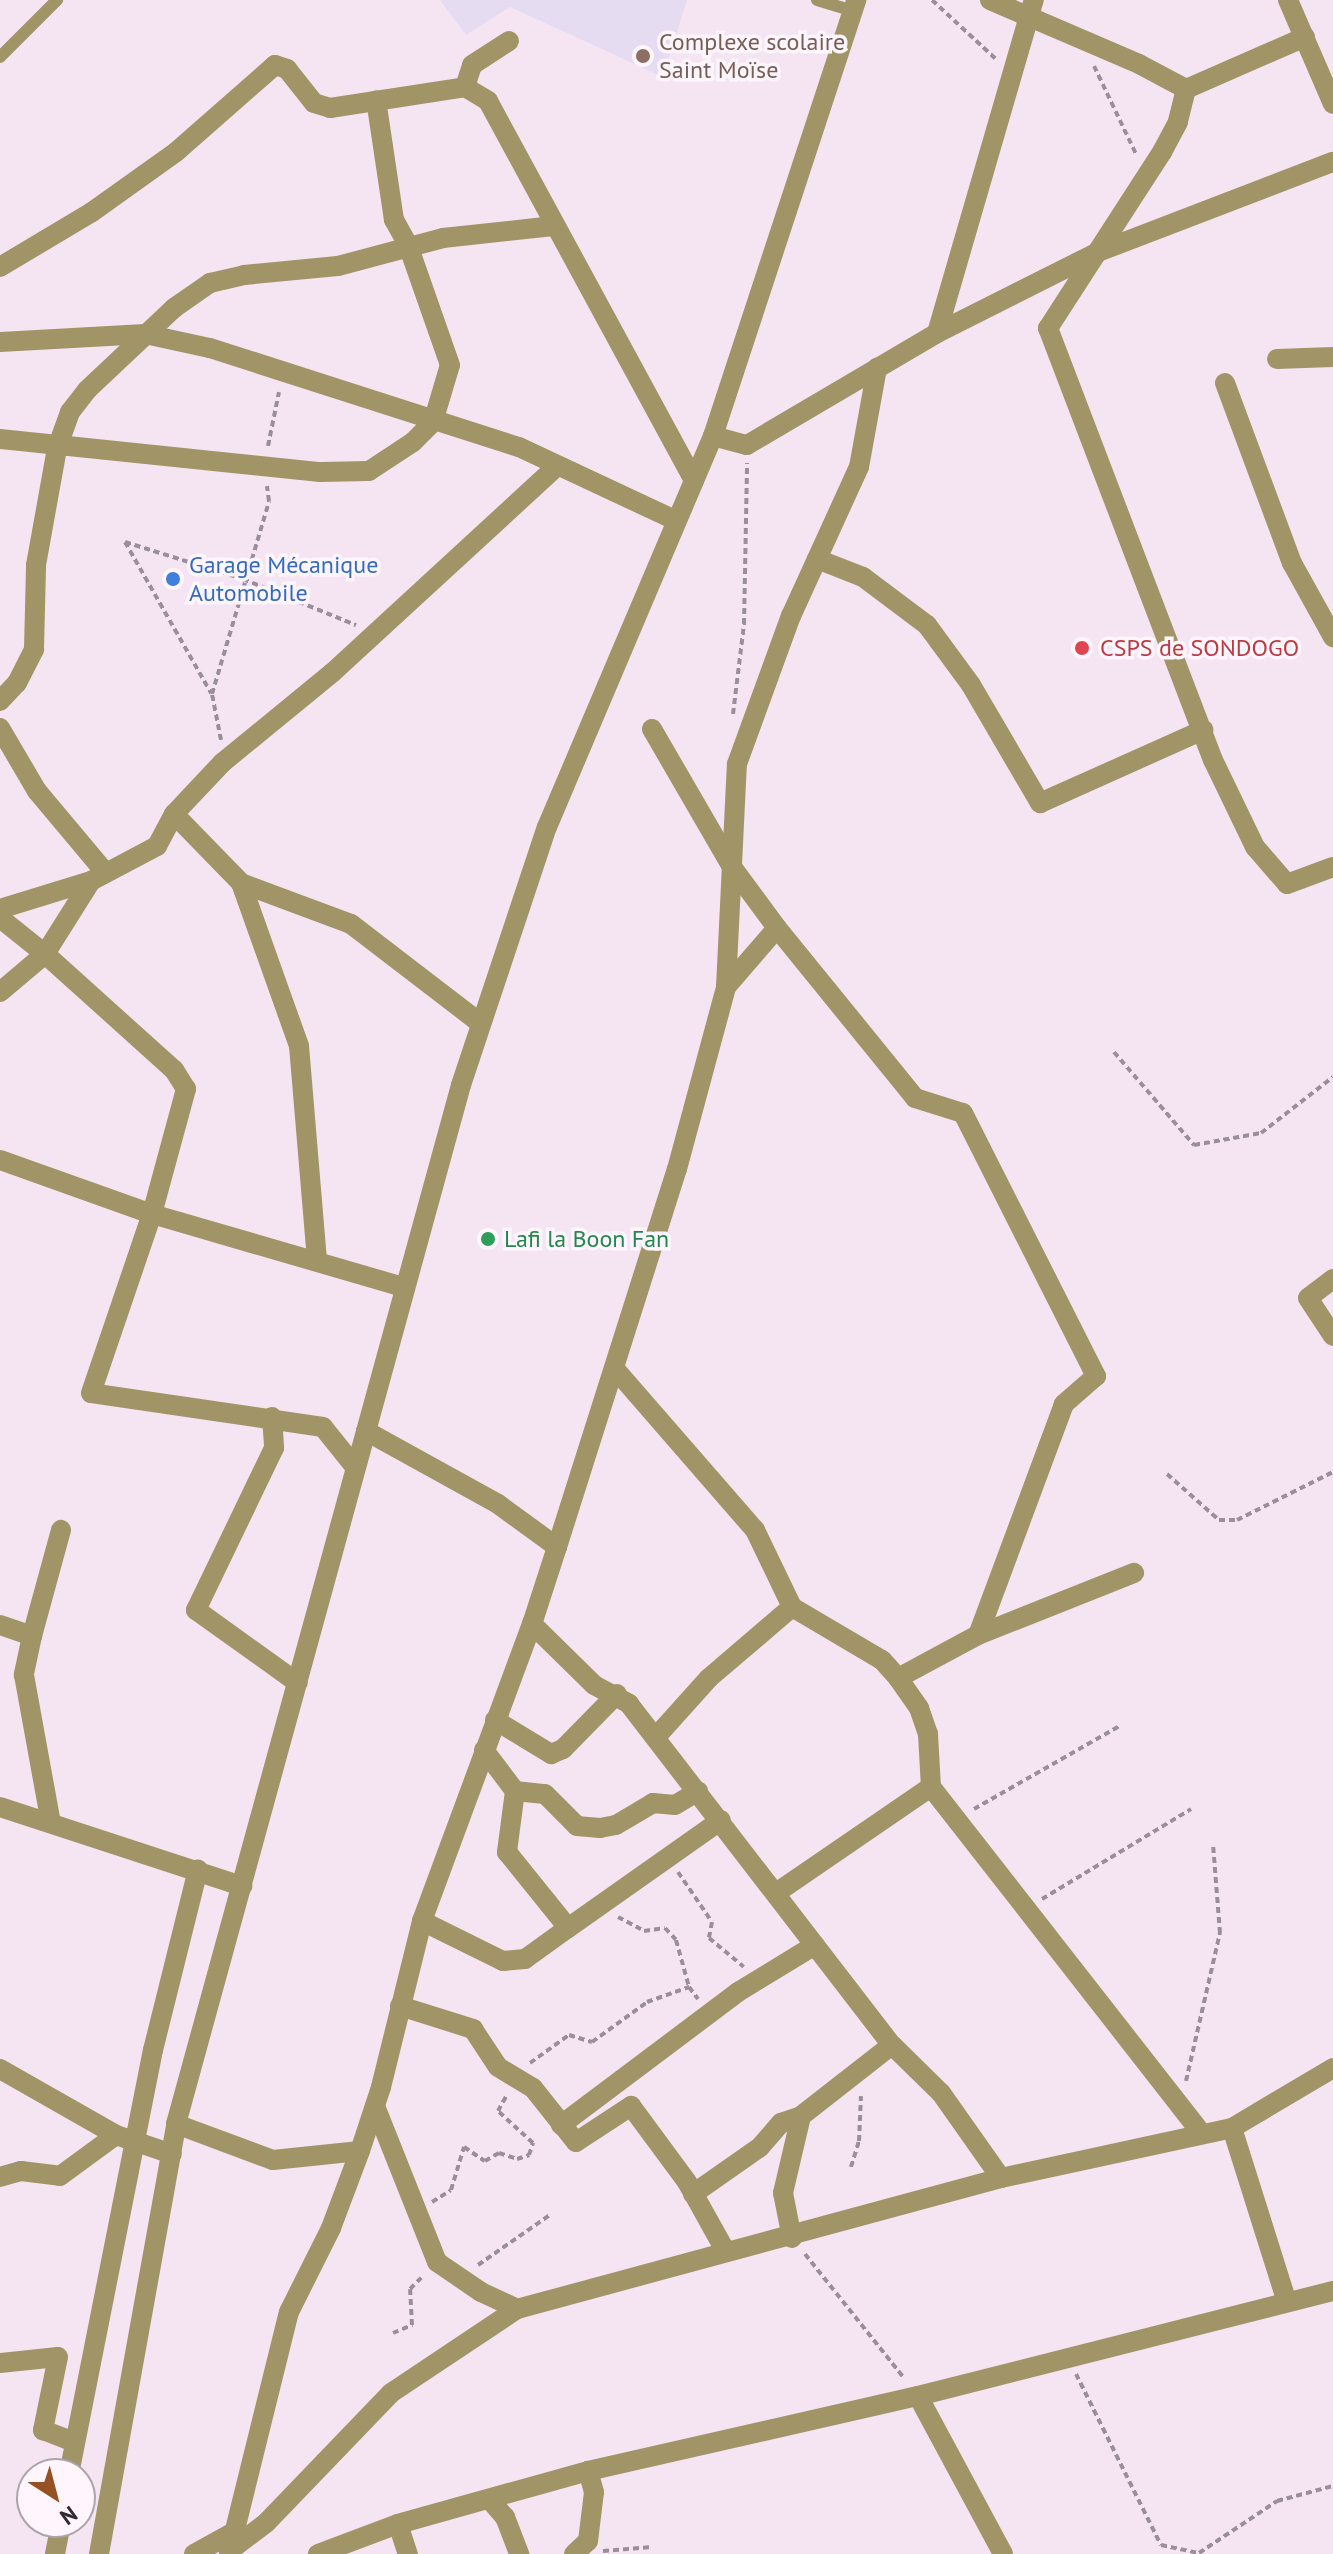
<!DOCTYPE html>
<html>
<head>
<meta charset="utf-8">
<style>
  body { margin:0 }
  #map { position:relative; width:1333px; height:2554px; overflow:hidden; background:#f5e5f3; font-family:"PT Sans",sans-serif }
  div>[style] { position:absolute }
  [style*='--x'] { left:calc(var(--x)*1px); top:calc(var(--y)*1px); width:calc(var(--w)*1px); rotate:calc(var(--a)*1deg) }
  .education>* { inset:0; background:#e6dcf1 }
  .path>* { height:4px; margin-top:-2px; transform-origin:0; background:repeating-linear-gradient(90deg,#9a8f98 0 6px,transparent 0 10px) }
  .service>* { height:12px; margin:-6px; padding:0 6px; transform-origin:6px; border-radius:6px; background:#a19567 }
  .minor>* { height:20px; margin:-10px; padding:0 10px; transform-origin:10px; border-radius:10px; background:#a19567 }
  .tertiary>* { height:20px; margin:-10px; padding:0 10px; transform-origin:10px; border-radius:10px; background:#a19567 }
  .dots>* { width:22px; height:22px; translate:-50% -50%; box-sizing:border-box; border:4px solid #fef5fd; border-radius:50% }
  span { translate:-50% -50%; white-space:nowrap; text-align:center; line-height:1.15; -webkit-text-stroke:7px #fef5fd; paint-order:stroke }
  .education-label { font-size:24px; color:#785e54 }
  .left { translate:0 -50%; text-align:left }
  .shop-label { font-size:24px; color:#366cbe }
  .health-label { font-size:24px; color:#be3a42 }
  .leisure-label { font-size:24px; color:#27864d }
  .north { position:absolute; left:16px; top:2458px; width:80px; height:80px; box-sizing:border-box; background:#fef5fd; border:2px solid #aba4ab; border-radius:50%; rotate:144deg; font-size:22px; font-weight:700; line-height:32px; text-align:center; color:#2f2a2f }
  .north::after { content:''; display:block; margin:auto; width:28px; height:36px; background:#955124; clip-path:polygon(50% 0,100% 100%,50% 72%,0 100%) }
</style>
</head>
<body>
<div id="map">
  <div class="education">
    <div style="clip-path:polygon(440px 0,687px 0,663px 77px,510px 7px,466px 35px)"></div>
  </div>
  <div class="path">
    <div style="--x:932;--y:0;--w:88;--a:42.7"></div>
    <div style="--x:1094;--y:66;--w:100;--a:64.5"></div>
    <div style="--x:268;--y:446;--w:55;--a:-78.5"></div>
    <div style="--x:125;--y:542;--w:124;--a:17.4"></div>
    <div style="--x:243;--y:579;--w:122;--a:22.2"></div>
    <div style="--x:125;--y:542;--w:174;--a:60.3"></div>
    <div style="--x:733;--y:714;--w:91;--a:-83"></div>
    <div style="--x:744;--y:624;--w:161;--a:-88.9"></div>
    <div style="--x:221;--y:740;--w:47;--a:-101.1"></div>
    <div style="--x:212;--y:694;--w:201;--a:-73.5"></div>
    <div style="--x:269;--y:501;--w:15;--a:-98"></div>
    <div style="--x:1114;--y:1052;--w:123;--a:49.3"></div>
    <div style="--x:1194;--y:1145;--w:68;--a:-10.2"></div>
    <div style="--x:1261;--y:1133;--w:91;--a:-37.9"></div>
    <div style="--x:1167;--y:1474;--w:69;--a:41.5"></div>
    <div style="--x:1219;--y:1520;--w:18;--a:0"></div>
    <div style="--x:1237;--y:1520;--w:107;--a:-26.6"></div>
    <div style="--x:974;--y:1809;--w:169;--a:-29.7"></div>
    <div style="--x:678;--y:1872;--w:60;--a:55.8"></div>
    <div style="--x:712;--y:1922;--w:16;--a:101"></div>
    <div style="--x:709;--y:1938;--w:45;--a:39.6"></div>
    <div style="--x:1042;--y:1899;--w:174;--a:-31.1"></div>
    <div style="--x:618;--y:1917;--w:30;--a:28"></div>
    <div style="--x:644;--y:1931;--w:21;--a:-8"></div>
    <div style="--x:665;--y:1928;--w:16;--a:47"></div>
    <div style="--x:676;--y:1940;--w:49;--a:74.5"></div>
    <div style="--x:689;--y:1987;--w:15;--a:53"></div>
    <div style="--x:530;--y:2063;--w:48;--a:-35.7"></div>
    <div style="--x:569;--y:2035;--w:24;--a:17"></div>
    <div style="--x:592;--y:2042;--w:68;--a:-36"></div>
    <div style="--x:647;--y:2002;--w:45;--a:-19.7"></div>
    <div style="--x:1186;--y:2081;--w:152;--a:-77.1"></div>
    <div style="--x:1220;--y:1933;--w:89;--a:-94.5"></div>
    <div style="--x:851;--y:2167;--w:27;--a:-73"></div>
    <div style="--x:859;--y:2141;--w:45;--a:-87.5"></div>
    <div style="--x:432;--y:2202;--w:22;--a:-32"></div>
    <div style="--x:451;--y:2190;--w:45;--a:-73.2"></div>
    <div style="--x:464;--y:2147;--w:25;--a:34"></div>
    <div style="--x:485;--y:2161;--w:16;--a:-30"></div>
    <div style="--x:499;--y:2153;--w:19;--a:18"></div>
    <div style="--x:517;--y:2159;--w:13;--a:-18"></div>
    <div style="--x:529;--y:2155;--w:13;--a:-72"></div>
    <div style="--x:533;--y:2143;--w:47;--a:-137.6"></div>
    <div style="--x:498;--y:2111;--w:18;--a:-61"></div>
    <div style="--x:805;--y:2254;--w:159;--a:51.4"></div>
    <div style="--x:478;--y:2265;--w:89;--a:-34.9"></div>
    <div style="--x:393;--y:2333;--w:21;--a:-23"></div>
    <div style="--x:412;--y:2325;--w:36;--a:-93"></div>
    <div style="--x:410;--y:2289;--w:20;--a:-45"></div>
    <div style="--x:1076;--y:2374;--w:191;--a:63.6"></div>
    <div style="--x:1161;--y:2545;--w:39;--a:12"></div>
    <div style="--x:1199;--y:2553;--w:94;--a:-33.7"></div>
    <div style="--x:1277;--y:2501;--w:58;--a:-15"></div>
    <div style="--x:603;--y:2551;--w:49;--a:-4.7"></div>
  </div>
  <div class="service">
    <div style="--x:817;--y:0;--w:37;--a:17"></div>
    <div style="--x:0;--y:57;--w:81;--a:-45"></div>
  </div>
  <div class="minor">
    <div style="--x:990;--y:0;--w:162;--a:23.2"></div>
    <div style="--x:1139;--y:64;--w:53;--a:28"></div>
    <div style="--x:1288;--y:0;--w:113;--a:66.6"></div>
    <div style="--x:1305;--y:37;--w:130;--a:156.4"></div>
    <div style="--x:1186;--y:89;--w:34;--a:104"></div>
    <div style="--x:1178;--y:122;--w:34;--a:118"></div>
    <div style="--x:1162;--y:152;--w:210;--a:122.9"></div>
    <div style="--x:1048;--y:328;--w:462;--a:69.1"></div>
    <div style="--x:1213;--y:760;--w:97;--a:64.2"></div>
    <div style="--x:1255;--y:847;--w:49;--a:49.1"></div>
    <div style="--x:1287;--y:884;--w:49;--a:-20.3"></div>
    <div style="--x:465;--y:87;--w:23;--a:-72"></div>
    <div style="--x:472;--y:65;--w:44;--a:-33"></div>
    <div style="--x:0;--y:267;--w:107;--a:-30.9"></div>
    <div style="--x:92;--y:212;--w:103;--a:-35.5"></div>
    <div style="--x:176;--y:152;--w:132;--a:-41.3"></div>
    <div style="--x:275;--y:65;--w:13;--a:18"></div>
    <div style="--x:287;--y:69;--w:43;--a:51.5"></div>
    <div style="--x:314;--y:103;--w:17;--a:17"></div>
    <div style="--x:330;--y:108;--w:137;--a:-8.8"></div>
    <div style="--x:465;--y:87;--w:27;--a:31"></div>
    <div style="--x:488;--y:101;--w:432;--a:61.5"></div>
    <div style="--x:937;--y:333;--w:347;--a:-73.8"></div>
    <div style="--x:0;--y:342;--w:145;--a:-3.2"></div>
    <div style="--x:145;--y:334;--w:66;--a:12.2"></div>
    <div style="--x:210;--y:348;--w:324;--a:17.8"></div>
    <div style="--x:519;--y:447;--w:174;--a:25.1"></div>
    <div style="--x:1277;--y:359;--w:56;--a:-2"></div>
    <div style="--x:1225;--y:383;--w:192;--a:69.6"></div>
    <div style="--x:1292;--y:563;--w:85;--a:61"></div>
    <div style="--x:713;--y:436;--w:35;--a:15"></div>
    <div style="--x:747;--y:445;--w:221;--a:-30.5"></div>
    <div style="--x:937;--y:333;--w:180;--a:-26.7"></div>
    <div style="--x:1098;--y:252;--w:252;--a:-21"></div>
    <div style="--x:0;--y:439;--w:322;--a:5.9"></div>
    <div style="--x:320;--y:472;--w:49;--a:-1.2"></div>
    <div style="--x:369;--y:471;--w:53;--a:-33.4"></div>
    <div style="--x:413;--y:442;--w:28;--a:-45"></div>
    <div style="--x:433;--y:422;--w:59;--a:-73.4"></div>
    <div style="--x:450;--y:365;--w:127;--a:-109.3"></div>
    <div style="--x:408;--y:245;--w:29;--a:-119"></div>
    <div style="--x:394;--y:220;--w:121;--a:-98.5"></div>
    <div style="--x:817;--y:559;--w:49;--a:21.4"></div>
    <div style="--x:863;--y:577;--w:80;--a:36.9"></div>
    <div style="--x:927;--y:625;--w:74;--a:53.7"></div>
    <div style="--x:971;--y:685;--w:137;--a:59.7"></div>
    <div style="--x:1040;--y:803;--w:179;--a:-24.1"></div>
    <div style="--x:0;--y:701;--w:25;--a:-47"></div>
    <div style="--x:17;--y:683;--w:38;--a:-63"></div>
    <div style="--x:34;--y:649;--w:84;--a:-88.6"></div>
    <div style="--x:36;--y:565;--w:119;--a:-79.8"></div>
    <div style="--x:57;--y:448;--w:38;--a:-70"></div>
    <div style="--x:70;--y:412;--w:28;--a:-52"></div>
    <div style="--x:87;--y:390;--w:120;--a:-43.3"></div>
    <div style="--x:174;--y:308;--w:44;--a:-34.8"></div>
    <div style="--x:210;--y:283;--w:35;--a:-13"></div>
    <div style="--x:244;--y:275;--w:94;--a:-5.5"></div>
    <div style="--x:338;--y:266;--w:109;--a:-14.9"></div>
    <div style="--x:443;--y:238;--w:111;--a:-6.2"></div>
    <div style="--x:0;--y:728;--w:73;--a:59.6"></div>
    <div style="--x:37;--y:791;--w:106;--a:50"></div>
    <div style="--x:652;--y:729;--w:160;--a:59.9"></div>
    <div style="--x:732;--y:867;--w:76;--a:53.6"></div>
    <div style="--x:777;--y:928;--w:219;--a:50.9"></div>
    <div style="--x:915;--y:1098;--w:50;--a:17.4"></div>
    <div style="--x:963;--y:1113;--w:295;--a:63.2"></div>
    <div style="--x:1096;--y:1376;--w:43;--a:138.8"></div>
    <div style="--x:1064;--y:1404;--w:246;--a:110.4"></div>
    <div style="--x:174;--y:814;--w:96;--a:45.8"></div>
    <div style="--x:241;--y:883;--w:117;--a:20.4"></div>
    <div style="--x:351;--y:924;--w:163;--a:37.5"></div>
    <div style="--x:241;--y:883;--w:173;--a:70.4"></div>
    <div style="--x:299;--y:1046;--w:216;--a:85.2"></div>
    <div style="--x:0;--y:909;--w:95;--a:-17.1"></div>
    <div style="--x:0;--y:918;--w:58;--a:38.7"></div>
    <div style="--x:45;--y:954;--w:59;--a:139.8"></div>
    <div style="--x:726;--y:987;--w:223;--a:-87.2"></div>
    <div style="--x:737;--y:764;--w:158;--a:-70"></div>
    <div style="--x:791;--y:616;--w:164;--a:-65.5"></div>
    <div style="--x:859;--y:467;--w:101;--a:-79.7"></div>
    <div style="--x:0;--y:1160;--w:161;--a:19.6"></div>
    <div style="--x:152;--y:1214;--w:262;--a:16.2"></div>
    <div style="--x:1333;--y:1279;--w:31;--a:143"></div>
    <div style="--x:1308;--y:1298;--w:45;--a:56.7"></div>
    <div style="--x:615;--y:1369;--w:213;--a:49"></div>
    <div style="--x:755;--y:1530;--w:85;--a:64.3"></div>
    <div style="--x:792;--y:1607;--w:104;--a:30.5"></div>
    <div style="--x:882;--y:1660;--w:24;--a:48"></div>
    <div style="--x:898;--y:1678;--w:37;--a:55"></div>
    <div style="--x:919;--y:1708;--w:28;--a:71"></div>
    <div style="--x:928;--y:1734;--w:53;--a:86.8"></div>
    <div style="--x:931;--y:1787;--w:440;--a:52"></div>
    <div style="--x:272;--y:1417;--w:31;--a:86"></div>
    <div style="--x:274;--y:1448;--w:180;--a:115.7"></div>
    <div style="--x:196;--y:1610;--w:125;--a:35.6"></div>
    <div style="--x:366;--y:1431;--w:151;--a:28.9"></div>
    <div style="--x:498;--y:1504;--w:73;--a:36.1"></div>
    <div style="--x:557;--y:1547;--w:81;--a:108"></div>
    <div style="--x:532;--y:1624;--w:87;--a:44.5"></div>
    <div style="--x:594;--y:1685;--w:40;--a:28"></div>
    <div style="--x:629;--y:1704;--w:431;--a:52.4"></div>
    <div style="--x:892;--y:2045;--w:69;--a:44.4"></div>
    <div style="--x:941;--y:2093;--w:104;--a:54.8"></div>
    <div style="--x:355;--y:1467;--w:51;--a:-128.7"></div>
    <div style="--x:323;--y:1427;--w:234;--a:-171.7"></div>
    <div style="--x:91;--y:1393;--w:189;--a:-71.2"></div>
    <div style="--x:152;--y:1214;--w:130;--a:-74.8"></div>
    <div style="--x:186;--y:1089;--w:22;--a:-122"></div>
    <div style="--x:174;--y:1070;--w:173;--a:-138"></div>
    <div style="--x:45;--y:954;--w:86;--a:-57.8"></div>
    <div style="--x:91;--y:881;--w:75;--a:-27.9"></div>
    <div style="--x:157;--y:846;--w:36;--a:-62"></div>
    <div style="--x:174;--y:814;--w:70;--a:-46.7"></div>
    <div style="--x:222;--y:763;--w:142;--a:-39.3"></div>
    <div style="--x:332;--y:673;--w:306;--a:-42.6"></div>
    <div style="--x:557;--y:1547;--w:397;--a:-72.4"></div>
    <div style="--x:677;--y:1169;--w:188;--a:-74.9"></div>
    <div style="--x:726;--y:987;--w:78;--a:-49.2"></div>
    <div style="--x:0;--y:1625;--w:34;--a:19"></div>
    <div style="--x:32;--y:1636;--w:40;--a:102"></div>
    <div style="--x:24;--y:1675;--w:150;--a:79.7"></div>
    <div style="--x:32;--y:1636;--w:110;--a:-74.7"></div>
    <div style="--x:898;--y:1678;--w:91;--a:-28.3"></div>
    <div style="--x:978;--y:1635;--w:168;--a:-21.7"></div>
    <div style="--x:495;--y:1720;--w:66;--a:31.3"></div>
    <div style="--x:551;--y:1754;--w:13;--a:-23"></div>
    <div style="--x:563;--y:1749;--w:77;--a:-45.5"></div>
    <div style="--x:656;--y:1737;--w:79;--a:-48.1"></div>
    <div style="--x:709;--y:1678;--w:109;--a:-40.5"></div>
    <div style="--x:484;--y:1750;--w:51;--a:52.9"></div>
    <div style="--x:515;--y:1791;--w:62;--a:97.5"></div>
    <div style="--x:507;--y:1852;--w:97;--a:51.2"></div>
    <div style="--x:568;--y:1928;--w:187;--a:-35.2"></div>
    <div style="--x:515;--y:1791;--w:30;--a:6"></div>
    <div style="--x:545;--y:1794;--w:45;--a:45"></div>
    <div style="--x:577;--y:1826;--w:23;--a:5"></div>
    <div style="--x:600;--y:1828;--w:16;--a:-11"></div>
    <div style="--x:616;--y:1825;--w:43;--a:-30.7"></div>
    <div style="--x:653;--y:1803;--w:22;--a:5"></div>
    <div style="--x:675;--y:1805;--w:27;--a:-31"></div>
    <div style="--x:0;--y:1807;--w:255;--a:18.1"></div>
    <div style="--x:776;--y:1893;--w:188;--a:-34.4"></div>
    <div style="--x:422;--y:1921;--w:90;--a:26.3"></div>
    <div style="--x:503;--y:1961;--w:22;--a:-5"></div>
    <div style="--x:525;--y:1959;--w:53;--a:-35.8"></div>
    <div style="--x:400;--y:2006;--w:77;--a:17.5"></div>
    <div style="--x:473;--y:2029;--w:45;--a:56.7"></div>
    <div style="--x:498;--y:2067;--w:41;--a:31"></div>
    <div style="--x:533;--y:2088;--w:69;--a:51.5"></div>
    <div style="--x:576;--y:2142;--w:66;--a:-33.2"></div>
    <div style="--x:631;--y:2106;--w:94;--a:53.6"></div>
    <div style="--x:687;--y:2182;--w:80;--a:60.9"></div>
    <div style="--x:0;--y:2069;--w:133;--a:29.6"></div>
    <div style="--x:116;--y:2135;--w:59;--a:18.7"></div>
    <div style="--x:375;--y:2106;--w:168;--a:68.3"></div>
    <div style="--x:437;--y:2262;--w:53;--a:34.3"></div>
    <div style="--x:481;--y:2292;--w:40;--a:25"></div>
    <div style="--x:517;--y:2309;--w:501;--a:-15.14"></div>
    <div style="--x:1001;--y:2178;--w:236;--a:-12.2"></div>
    <div style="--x:1232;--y:2128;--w:117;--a:-30.7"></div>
    <div style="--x:176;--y:2124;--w:103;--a:20.4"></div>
    <div style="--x:273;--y:2160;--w:87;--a:-5.9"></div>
    <div style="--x:561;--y:2125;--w:221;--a:-36.9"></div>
    <div style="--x:738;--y:1992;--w:90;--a:-31.4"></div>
    <div style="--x:1232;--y:2128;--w:182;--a:72.5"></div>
    <div style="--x:0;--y:2177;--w:22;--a:-16"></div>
    <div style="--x:21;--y:2171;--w:39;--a:7"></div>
    <div style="--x:60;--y:2176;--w:69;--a:-36.2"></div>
    <div style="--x:693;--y:2194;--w:82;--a:-35"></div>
    <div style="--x:760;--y:2147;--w:32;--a:-49"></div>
    <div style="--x:781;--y:2123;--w:21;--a:-19"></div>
    <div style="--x:792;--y:2238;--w:46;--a:-101.3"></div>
    <div style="--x:783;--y:2193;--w:79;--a:-76.8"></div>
    <div style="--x:801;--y:2116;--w:115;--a:-38"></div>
    <div style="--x:0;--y:2363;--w:58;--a:-5.9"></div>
    <div style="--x:58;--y:2357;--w:75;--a:101.6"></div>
    <div style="--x:43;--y:2430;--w:33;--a:21"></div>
    <div style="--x:918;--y:2396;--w:179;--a:61.7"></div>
    <div style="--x:69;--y:2474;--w:432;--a:-78.8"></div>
    <div style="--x:153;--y:2050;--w:186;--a:-76"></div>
    <div style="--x:490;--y:2500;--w:23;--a:49"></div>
    <div style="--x:505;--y:2517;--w:40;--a:69"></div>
    <div style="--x:398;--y:2524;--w:32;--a:72"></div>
    <div style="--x:229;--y:2551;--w:46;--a:-37.1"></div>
    <div style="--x:266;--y:2523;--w:180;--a:-46.1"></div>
    <div style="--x:391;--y:2393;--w:151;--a:-33.7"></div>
    <div style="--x:55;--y:2554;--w:33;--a:-79"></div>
    <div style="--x:194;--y:2554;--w:46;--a:-28.8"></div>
    <div style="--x:229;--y:2554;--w:249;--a:-76.1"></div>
    <div style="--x:289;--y:2312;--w:94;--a:-63.4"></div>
    <div style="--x:331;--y:2228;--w:82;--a:-69.4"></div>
    <div style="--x:360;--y:2151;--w:67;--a:-71.8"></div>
    <div style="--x:381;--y:2087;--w:171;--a:-76.1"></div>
    <div style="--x:422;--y:1921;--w:317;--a:-69.7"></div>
    <div style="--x:318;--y:2554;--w:85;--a:-20.6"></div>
    <div style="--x:398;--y:2524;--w:197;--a:-15.6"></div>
    <div style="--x:588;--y:2471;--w:338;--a:-12.8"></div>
    <div style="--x:918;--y:2396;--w:428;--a:-14.2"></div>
    <div style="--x:574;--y:2554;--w:19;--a:-43"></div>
    <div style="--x:588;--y:2541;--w:49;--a:-83"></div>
    <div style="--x:594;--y:2492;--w:22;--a:-106"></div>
  </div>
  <div class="tertiary">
    <div style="--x:99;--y:2554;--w:437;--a:-79.8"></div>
    <div style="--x:176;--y:2124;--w:1077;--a:-74.66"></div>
    <div style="--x:461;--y:1085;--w:272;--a:-71.6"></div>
    <div style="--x:547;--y:827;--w:425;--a:-67"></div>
    <div style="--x:713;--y:436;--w:459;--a:-71.8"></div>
  </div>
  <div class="dots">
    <div style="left:643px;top:56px;background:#8d6e63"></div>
    <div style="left:173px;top:579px;background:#3f7fe0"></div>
    <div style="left:1082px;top:648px;background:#e0444e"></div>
    <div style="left:488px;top:1239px;background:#2e9e5b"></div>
  </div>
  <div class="education-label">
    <span class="left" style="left:659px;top:56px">Complexe scolaire<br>Saint Moïse</span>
  </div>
  <div class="shop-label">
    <span class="left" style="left:189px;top:579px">Garage Mécanique<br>Automobile</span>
  </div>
  <div class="health-label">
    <span class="left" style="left:1100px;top:648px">CSPS de SONDOGO</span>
  </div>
  <div class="leisure-label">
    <span class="left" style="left:504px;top:1239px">Lafi la Boon Fan</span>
  </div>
  <div class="north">N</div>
</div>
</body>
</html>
